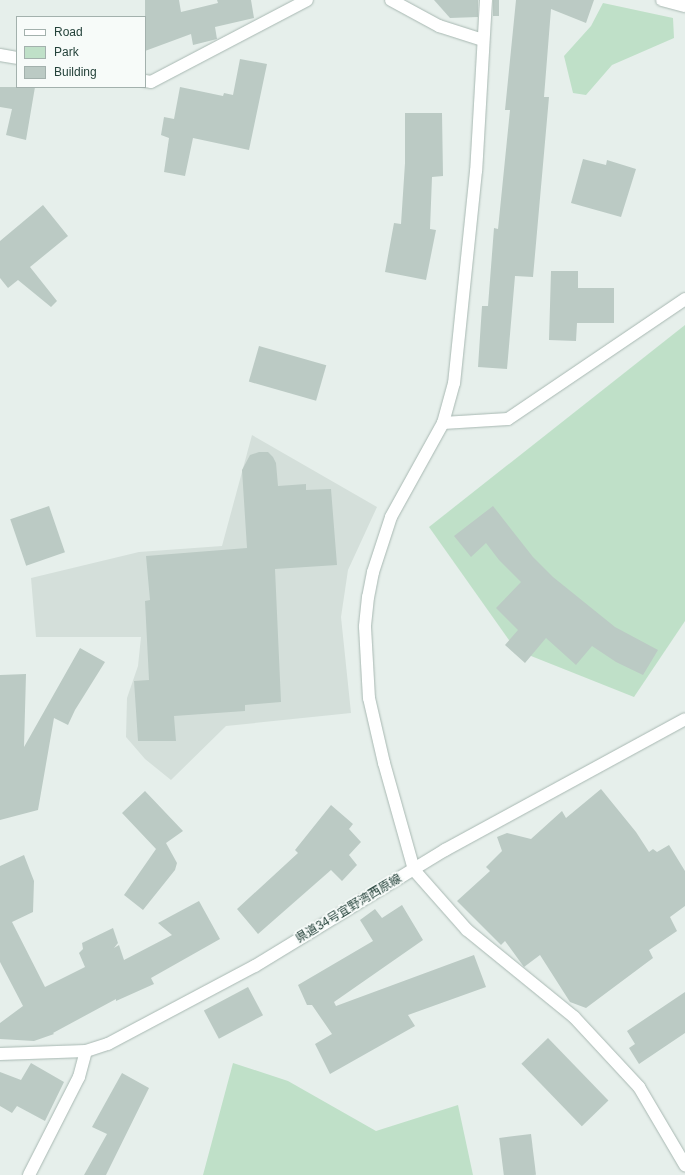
<!DOCTYPE html>
<html>
<head>
<meta charset="utf-8">
<style>
  body { margin:0 }
  #map { position:relative; width:685px; height:1175px; overflow:hidden; background:#e6efeb; font-family:Arial,"Noto Sans JP",sans-serif }
  div>[style] { position:absolute }
  [style*='--x'] { left:calc(var(--x)*1px); top:calc(var(--y)*1px); width:calc(var(--w)*1px); rotate:calc(var(--a)*1deg) }
  .built>* { inset:0; background:#d4dfda }
  .green>* { inset:0; background:#bfe0c8 }
  .building>* { inset:0; background:#bbcac4; transform-origin:0 0 }
  .roads { filter:drop-shadow(0 0 1px #a8b8b2) drop-shadow(0 0 1px #a8b8b2) }
  .minor>* { height:12px; margin:-6px; padding:0 6px; transform-origin:6px; border-radius:6px; background:#fff }
  .tertiary>* { height:12px; margin:-6px; padding:0 6px; transform-origin:6px; border-radius:6px; background:#fff }
  .secondary>* { height:12px; margin:-6px; padding:0 6px; transform-origin:6px; border-radius:6px; background:#fff }
  span { translate:-50% -50%; white-space:nowrap; text-align:center; line-height:1.15; -webkit-text-stroke:3.5px #f7fbf9; paint-order:stroke }
  .street-label { font-size:12px; color:#24423a }
  .legend { position:absolute; left:16px; top:16px; width:130px; height:72px; box-sizing:border-box; background:#f7fbf9; border:1px solid #a3b1ad; margin:0; padding:5px 7px; list-style:none; font-size:12px; color:#24423a }
  .legend li { display:flex; align-items:center; gap:8px; height:20px }
  .legend b { width:20px; border:1px solid #a3b1ad }
</style>
</head>
<body>
<div id="map">
  <div class="built">
    <div style="clip-path:polygon(252px 435px,377px 507px,348px 570px,341px 617px,351px 713px,226px 726px,171px 780px,145px 759px,126px 737px,127px 698px,138px 666px,141px 637px,36px 637px,31px 578px,139px 552px,222px 546px)"></div>
  </div>
  <div class="green">
    <div style="clip-path:polygon(603px 3px,673px 18px,674px 38px,612px 65px,586px 95px,573px 93px,564px 56px,591px 26px)"></div>
    <div style="clip-path:polygon(685px 325px,685px 621px,634px 697px,516px 650px,429px 527px)"></div>
    <div style="clip-path:polygon(233px 1063px,288px 1081px,376px 1131px,458px 1105px,473px 1175px,203px 1175px)"></div>
  </div>
  <div class="building">
    <div style="clip-path:polygon(145px 0,179px 0,181px 12px,218px 3px,217px 0,251px 0,254px 18px,215px 27px,217px 39px,193px 45px,191px 34px,145px 51px)"></div>
    <div style="clip-path:polygon(434px 0,478px 0,478px 17px,450px 18px)"></div>
    <div style="left:493px;top:0;width:6px;height:16px"></div>
    <div style="clip-path:polygon(516px 0,594px 0,586px 23px,551px 9px,544px 97px,549px 97px,533px 277px,515px 276px,507px 369px,478px 367px,482px 306px,488px 306px,494px 228px,498px 229px,510px 110px,505px 110px)"></div>
    <div style="clip-path:polygon(240px 59px,267px 64px,249px 150px,193px 138px,185px 176px,164px 172px,169px 138px,161px 135px,164px 117px,174px 119px,180px 87px,223px 96px,224px 93px,233px 95px)"></div>
    <div style="clip-path:polygon(0 87px,35px 87px,26px 140px,6px 135px,12px 109px,0 107px)"></div>
    <div style="clip-path:polygon(405px 113px,442px 113px,443px 176px,432px 177px,430px 229px,436px 230px,426px 280px,385px 272px,394px 223px,401px 224px,405px 163px)"></div>
    <div style="clip-path:polygon(583px 159px,606px 165px,607px 160px,636px 169px,621px 217px,571px 203px)"></div>
    <div style="clip-path:polygon(43px 205px,68px 236px,30px 267px,57px 301px,51px 307px,18px 280px,8px 288px,0 278px,0 241px)"></div>
    <div style="clip-path:polygon(551px 271px,578px 271px,578px 288px,614px 288px,614px 323px,577px 323px,576px 341px,549px 340px)"></div>
    <div style="left:259px;top:346px;width:70px;height:37px;rotate:16deg"></div>
    <div style="clip-path:polygon(259px 452px,268px 452px,273px 457px,276px 463px,278px 486px,306px 484px,306px 490px,331px 489px,337px 565px,275px 569px,281px 702px,245px 705px,245px 711px,174px 716px,176px 741px,138px 741px,134px 681px,149px 680px,145px 601px,150px 600px,146px 556px,247px 548px,242px 470px,250px 455px)"></div>
    <div style="left:49px;top:506px;width:49px;height:41px;rotate:71deg"></div>
    <div style="clip-path:polygon(493px 506px,533px 557px,553px 577px,615px 627px,658px 650px,643px 675px,616px 662px,592px 646px,576px 665px,546px 638px,525px 663px,505px 645px,518px 630px,496px 608px,521px 582px,499px 560px,486px 543px,471px 557px,454px 536px)"></div>
    <div style="clip-path:polygon(80px 648px,105px 662px,75px 710px,68px 725px,54px 718px,38px 810px,0 820px,0 675px,26px 674px,24px 747px)"></div>
    <div style="clip-path:polygon(601px 789px,636px 832px,649px 852px,653px 849px,657px 852px,669px 845px,685px 871px,685px 906px,670px 917px,677px 931px,649px 950px,653px 958px,586px 1008px,570px 1002px,540px 955px,524px 967px,505px 941px,501px 945px,457px 901px,490px 871px,486px 867px,502px 851px,497px 837px,507px 833px,531px 839px,562px 811px,566px 818px)"></div>
    <div style="clip-path:polygon(145px 791px,183px 831px,166px 843px,177px 863px,175px 870px,143px 910px,124px 895px,156px 849px,122px 813px)"></div>
    <div style="clip-path:polygon(331px 805px,353px 824px,349px 829px,361px 842px,349px 855px,357px 865px,342px 881px,331px 870px,258px 934px,237px 909px,298px 853px,295px 850px)"></div>
    <div style="clip-path:polygon(24px 855px,34px 881px,33px 912px,12px 922px,45px 987px,85px 967px,79px 953px,83px 949px,82px 943px,113px 928px,118px 943px,114px 948px,119px 945px,124px 960px,172px 935px,158px 923px,199px 901px,220px 939px,151px 978px,154px 984px,116px 1001px,116px 999px,53px 1033px,54px 1034px,34px 1041px,0 1039px,0 1023px,23px 1006px,0 962px,0 866px)"></div>
    <div style="clip-path:polygon(402px 905px,423px 940px,334px 1002px,336px 1006px,474px 955px,486px 987px,408px 1015px,415px 1026px,330px 1074px,315px 1044px,332px 1034px,312px 1005px,307px 1005px,298px 985px,373px 941px,360px 920px,375px 909px,382px 918px)"></div>
    <div style="left:248px;top:987px;width:32px;height:50px;rotate:62deg"></div>
    <div style="clip-path:polygon(685px 992px,685px 1033px,639px 1064px,629px 1048px,635px 1044px,627px 1031px)"></div>
    <div style="left:548px;top:1038px;width:87px;height:37px;rotate:46deg"></div>
    <div style="clip-path:polygon(31px 1063px,64px 1082px,45px 1121px,17px 1106px,12px 1113px,0 1106px,0 1072px,21px 1080px)"></div>
    <div style="clip-path:polygon(122px 1073px,149px 1088px,106px 1175px,84px 1175px,107px 1134px,92px 1127px)"></div>
    <div style="left:531px;top:1134px;width:41px;height:32px;rotate:83deg"></div>
  </div>
  <div class="roads">
    <div class="minor">
      <div style="--x:391;--y:0;--w:55;--a:28.4"></div>
      <div style="--x:439;--y:26;--w:46;--a:17.7"></div>
      <div style="--x:662;--y:0;--w:24;--a:15"></div>
      <div style="--x:0;--y:55;--w:17;--a:10"></div>
      <div style="--x:145;--y:81;--w:6;--a:9"></div>
      <div style="--x:151;--y:82;--w:176;--a:-27.7"></div>
      <div style="--x:443;--y:423;--w:65;--a:-3.5"></div>
      <div style="--x:508;--y:419;--w:214;--a:-34.1"></div>
      <div style="--x:29;--y:1175;--w:110;--a:-63"></div>
      <div style="--x:79;--y:1077;--w:27;--a:-75"></div>
    </div>
    <div class="tertiary">
      <div style="--x:486;--y:0;--w:171;--a:93.3"></div>
      <div style="--x:476;--y:171;--w:213;--a:95.9"></div>
      <div style="--x:454;--y:383;--w:41;--a:105.4"></div>
      <div style="--x:443;--y:423;--w:107;--a:119"></div>
      <div style="--x:391;--y:517;--w:58;--a:108.1"></div>
      <div style="--x:373;--y:572;--w:25;--a:101"></div>
      <div style="--x:368;--y:597;--w:30;--a:96"></div>
      <div style="--x:365;--y:627;--w:71;--a:86.8"></div>
      <div style="--x:369;--y:698;--w:67;--a:77"></div>
      <div style="--x:384;--y:763;--w:111;--a:74.3"></div>
      <div style="--x:414;--y:870;--w:80;--a:48.5"></div>
      <div style="--x:467;--y:930;--w:138;--a:39.1"></div>
      <div style="--x:574;--y:1017;--w:96;--a:47.1"></div>
      <div style="--x:639;--y:1087;--w:91;--a:59.5"></div>
    </div>
    <div class="secondary">
      <div style="--x:0;--y:1054;--w:86;--a:-2"></div>
      <div style="--x:86;--y:1051;--w:23;--a:-18"></div>
      <div style="--x:108;--y:1044;--w:166;--a:-28"></div>
      <div style="--x:255;--y:966;--w:223;--a:-31.4"></div>
      <div style="--x:445;--y:850;--w:273;--a:-28.6"></div>
    </div>
  </div>
  <div class="street-label">
    <span style="left:349px;top:909px;rotate:-31deg">県道34号宜野湾西原線</span>
  </div>
  <ul class="legend">
  <li><b style="height:5px;background:#fff"></b>Road</li>
  <li><b style="height:11px;background:#bfe0c8"></b>Park</li>
  <li><b style="height:11px;background:#bbcac4"></b>Building</li>
  </ul>
</div>
</body>
</html>
